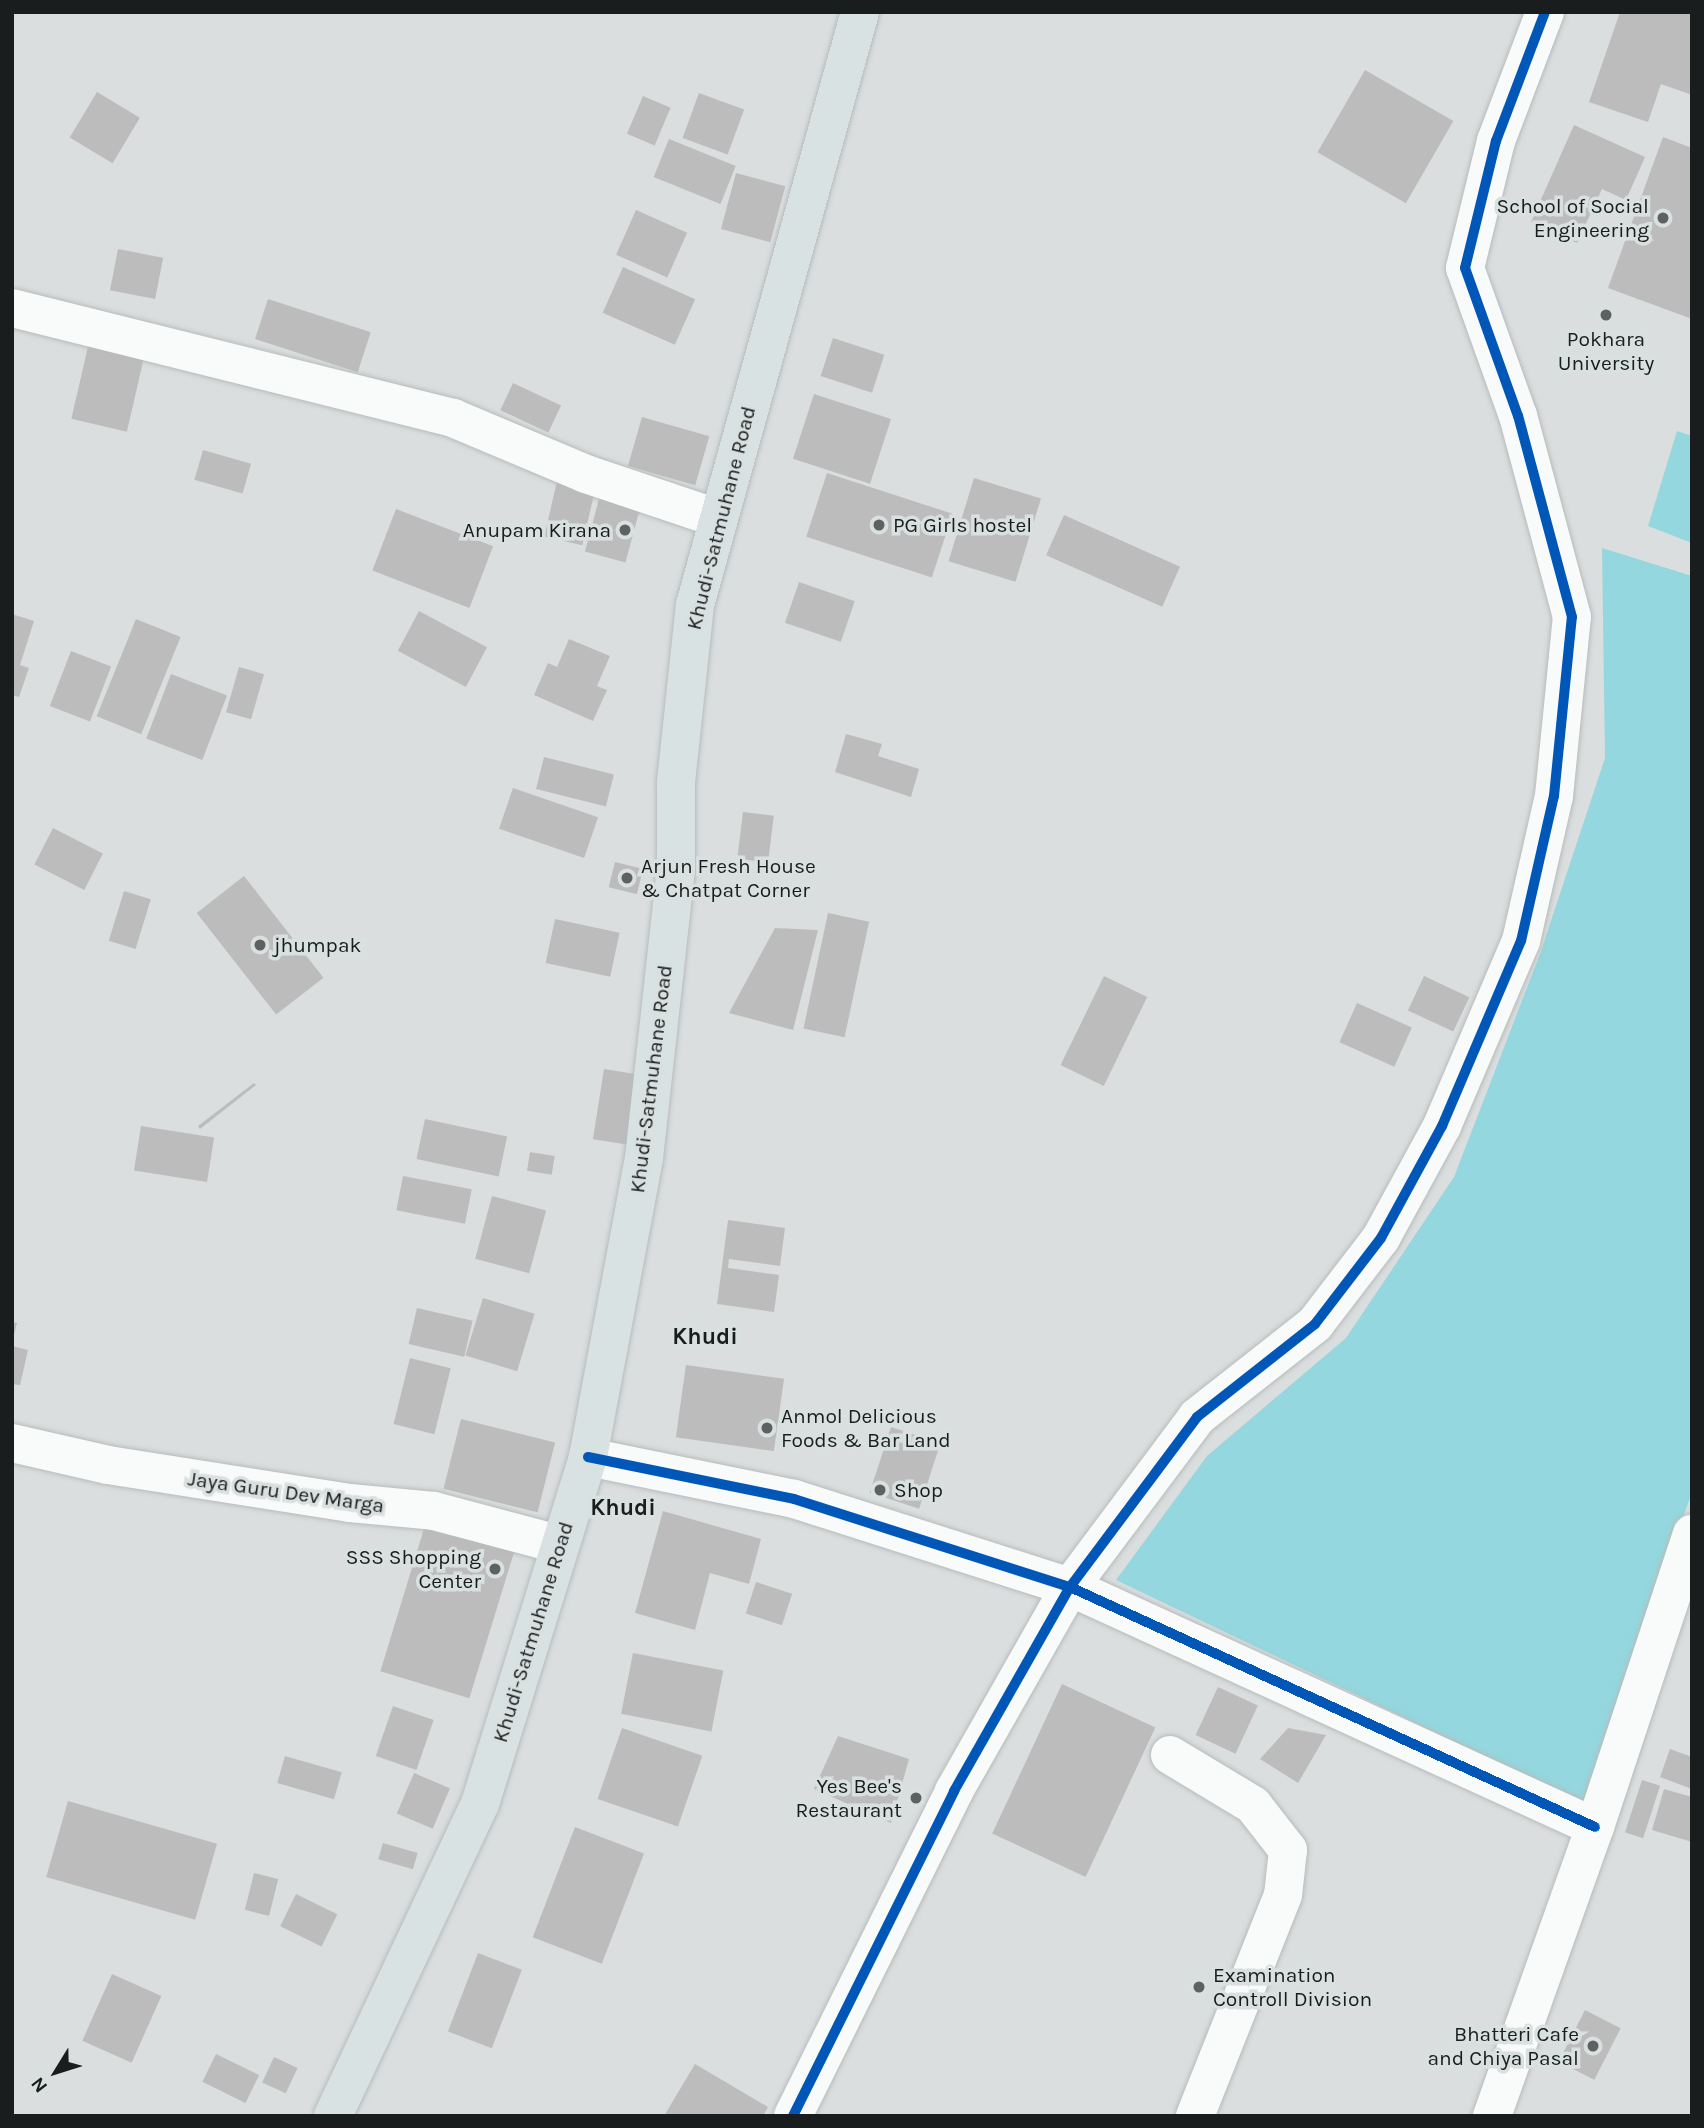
<!DOCTYPE html>
<html>
<head>
<meta charset="utf-8">
<style>
  body { margin:0 }
  #map { position:relative; width:1704px; height:2128px; overflow:hidden; background:#dadede; font-family:Karla,sans-serif }
  div>[style] { position:absolute }
  [style*='--x'] { left:calc(var(--x)*1px); top:calc(var(--y)*1px); width:calc(var(--w)*1px); rotate:calc(var(--a)*1deg) }
  .green>* { inset:0; background:#94d7de }
  .building>* { inset:0; background:#bcbcbd; transform-origin:0 0 }
  .roads { filter:drop-shadow(0 0 2px #b8bbbb) drop-shadow(0 0 2px #b8bbbb) }
  .minor>* { height:38px; margin:-19px; padding:0 19px; transform-origin:19px; border-radius:19px; background:#f9fafa }
  .major>* { height:38px; margin:-19px; padding:0 19px; transform-origin:19px; border-radius:19px; background:#d8e2e3 }
  .cycleway>* { height:10px; margin:-5px; padding:0 5px; transform-origin:5px; border-radius:5px; background:#0057b8 }
  .dots>* { width:19px; height:19px; translate:-50% -50%; box-sizing:border-box; border:4px solid #d8e0e0; border-radius:50% }
  span { translate:-50% -50%; white-space:nowrap; text-align:center; line-height:1.15; -webkit-text-stroke:7px #d8e0e0; paint-order:stroke }
  .poi-label { font-size:21px; color:#1a1d1d }
  .right { translate:-100% -50%; text-align:right }
  .left { translate:0 -50%; text-align:left }
  .street-label { font-size:21px; color:#1a1d1d }
  .neighbourhood-label { font-size:23px; color:#1a1d1d; font-weight:700 }
  .frame { position:absolute; inset:0; border:14px solid #1a1d1d; pointer-events:none }
  .north { position:absolute; left:21px; top:2037px; width:70px; height:70px; -webkit-text-stroke:5px #d8e0e0; paint-order:stroke; rotate:232deg; font-size:19px; font-weight:700; line-height:28px; text-align:center; color:#1a1d1d }
  .north::after { content:''; display:block; margin:auto; width:24px; height:32px; background:#1a1d1d; clip-path:polygon(50% 0,100% 100%,50% 72%,0 100%) }
</style>
</head>
<body>
<div id="map">
  <div class="green">
    <div style="clip-path:polygon(1677px 431px,1692px 436px,1692px 543px,1648px 526px)"></div>
    <div style="clip-path:polygon(1602px 548px,1692px 576px,1692px 1492px,1583px 1803px,1116px 1580px,1207px 1456px,1346px 1338px,1454px 1177px,1540px 954px,1605px 758px)"></div>
  </div>
  <div class="building">
    <div style="clip-path:polygon(1620px 12px,1692px 12px,1692px 95px,1661px 84px,1648px 122px,1589px 102px)"></div>
    <div style="left:1365px;top:70px;width:102px;height:95px;rotate:30deg"></div>
    <div style="left:97px;top:92px;width:50px;height:53px;rotate:31deg"></div>
    <div style="left:699px;top:93px;width:48px;height:48px;rotate:20deg"></div>
    <div style="left:643px;top:96px;width:30px;height:41px;rotate:23deg"></div>
    <div style="clip-path:polygon(1574px 125px,1645px 157px,1626px 200px,1602px 189px,1577px 243px,1531px 222px)"></div>
    <div style="clip-path:polygon(1663px 137px,1692px 148px,1692px 319px,1608px 288px)"></div>
    <div style="left:669px;top:139px;width:72px;height:41px;rotate:22deg"></div>
    <div style="left:736px;top:173px;width:51px;height:58px;rotate:15deg"></div>
    <div style="left:636px;top:210px;width:56px;height:49px;rotate:24deg"></div>
    <div style="left:118px;top:249px;width:46px;height:42px;rotate:11deg"></div>
    <div style="left:623px;top:267px;width:79px;height:50px;rotate:24deg"></div>
    <div style="left:268px;top:299px;width:108px;height:42px;rotate:18deg"></div>
    <div style="left:90px;top:338px;width:57px;height:83px;rotate:13deg"></div>
    <div style="left:833px;top:338px;width:54px;height:40px;rotate:18deg"></div>
    <div style="left:513px;top:383px;width:53px;height:30px;rotate:25deg"></div>
    <div style="left:814px;top:394px;width:81px;height:68px;rotate:18deg"></div>
    <div style="left:642px;top:417px;width:70px;height:51px;rotate:16deg"></div>
    <div style="left:203px;top:450px;width:50px;height:31px;rotate:16deg"></div>
    <div style="left:827px;top:473px;width:132px;height:67px;rotate:18deg"></div>
    <div style="left:558px;top:477px;width:39px;height:61px;rotate:13deg"></div>
    <div style="left:974px;top:478px;width:70px;height:87px;rotate:17deg"></div>
    <div style="left:603px;top:484px;width:42px;height:70px;rotate:15deg"></div>
    <div style="left:396px;top:509px;width:104px;height:66px;rotate:21deg"></div>
    <div style="left:1064px;top:515px;width:127px;height:44px;rotate:24deg"></div>
    <div style="left:799px;top:582px;width:59px;height:43px;rotate:19deg"></div>
    <div style="left:419px;top:611px;width:77px;height:45px;rotate:28deg"></div>
    <div style="clip-path:polygon(12px 614px,34px 621px,20px 665px,29px 668px,19px 697px,12px 695px)"></div>
    <div style="left:136px;top:619px;width:48px;height:105px;rotate:22deg"></div>
    <div style="clip-path:polygon(569px 639px,610px 656px,597px 686px,607px 690px,593px 721px,534px 695px,548px 663px,557px 667px)"></div>
    <div style="left:71px;top:651px;width:43px;height:59px;rotate:21deg"></div>
    <div style="left:239px;top:667px;width:26px;height:47px;rotate:16deg"></div>
    <div style="left:171px;top:674px;width:60px;height:69px;rotate:21deg"></div>
    <div style="clip-path:polygon(846px 734px,882px 744px,878px 756px,919px 769px,911px 797px,835px 772px)"></div>
    <div style="left:544px;top:757px;width:72px;height:33px;rotate:14deg"></div>
    <div style="left:513px;top:788px;width:90px;height:43px;rotate:19deg"></div>
    <div style="left:743px;top:812px;width:31px;height:47px;rotate:7deg"></div>
    <div style="left:53px;top:828px;width:56px;height:41px;rotate:27deg"></div>
    <div style="left:615px;top:862px;width:29px;height:26px;rotate:14deg"></div>
    <div style="left:244px;top:876px;width:129px;height:60px;rotate:52deg"></div>
    <div style="left:124px;top:891px;width:28px;height:52px;rotate:17deg"></div>
    <div style="left:828px;top:913px;width:42px;height:118px;rotate:12deg"></div>
    <div style="left:555px;top:919px;width:66px;height:45px;rotate:12deg"></div>
    <div style="clip-path:polygon(775px 928px,818px 930px,793px 1030px,729px 1013px)"></div>
    <div style="left:1104px;top:976px;width:48px;height:99px;rotate:26deg"></div>
    <div style="left:1424px;top:976px;width:50px;height:38px;rotate:25deg"></div>
    <div style="left:1357px;top:1003px;width:60px;height:43px;rotate:24deg"></div>
    <div style="left:604px;top:1069px;width:36px;height:71px;rotate:9deg"></div>
    <div style="clip-path:polygon(254px 1083px,256px 1085px,200px 1129px,198px 1126px)"></div>
    <div style="left:425px;top:1119px;width:84px;height:41px;rotate:12deg"></div>
    <div style="left:141px;top:1126px;width:74px;height:45px;rotate:9deg"></div>
    <div style="left:530px;top:1152px;width:25px;height:19px;rotate:9deg"></div>
    <div style="left:403px;top:1176px;width:70px;height:35px;rotate:11deg"></div>
    <div style="left:492px;top:1196px;width:56px;height:65px;rotate:15deg"></div>
    <div style="clip-path:polygon(728px 1220px,785px 1228px,780px 1266px,729px 1259px,728px 1268px,779px 1275px,774px 1312px,717px 1304px)"></div>
    <div style="left:483px;top:1298px;width:54px;height:60px;rotate:17deg"></div>
    <div style="left:417px;top:1308px;width:57px;height:37px;rotate:13deg"></div>
    <div style="clip-path:polygon(12px 1322px,17px 1323px,13px 1339px,12px 1338px)"></div>
    <div style="clip-path:polygon(12px 1346px,28px 1350px,20px 1385px,12px 1384px)"></div>
    <div style="left:410px;top:1358px;width:42px;height:68px;rotate:14deg"></div>
    <div style="left:686px;top:1365px;width:99px;height:73px;rotate:8deg"></div>
    <div style="left:461px;top:1419px;width:97px;height:72px;rotate:14deg"></div>
    <div style="left:891px;top:1427px;width:52px;height:69px;rotate:18deg"></div>
    <div style="clip-path:polygon(663px 1511px,761px 1539px,749px 1584px,710px 1573px,695px 1630px,635px 1613px)"></div>
    <div style="left:426px;top:1522px;width:93px;height:156px;rotate:17deg"></div>
    <div style="left:756px;top:1582px;width:38px;height:33px;rotate:18deg"></div>
    <div style="left:633px;top:1653px;width:92px;height:62px;rotate:11deg"></div>
    <div style="left:1062px;top:1684px;width:103px;height:165px;rotate:25deg"></div>
    <div style="left:1218px;top:1687px;width:44px;height:53px;rotate:25deg"></div>
    <div style="left:393px;top:1706px;width:43px;height:53px;rotate:19deg"></div>
    <div style="left:622px;top:1728px;width:85px;height:75px;rotate:19deg"></div>
    <div style="clip-path:polygon(1288px 1728px,1326px 1735px,1298px 1783px,1260px 1759px)"></div>
    <div style="clip-path:polygon(838px 1736px,909px 1759px,891px 1823px,814px 1789px)"></div>
    <div style="clip-path:polygon(1670px 1749px,1692px 1757px,1692px 1789px,1660px 1777px)"></div>
    <div style="left:285px;top:1756px;width:59px;height:28px;rotate:16deg"></div>
    <div style="left:414px;top:1773px;width:39px;height:44px;rotate:23deg"></div>
    <div style="left:1642px;top:1780px;width:19px;height:55px;rotate:18deg"></div>
    <div style="clip-path:polygon(1664px 1789px,1692px 1797px,1692px 1842px,1652px 1830px)"></div>
    <div style="left:68px;top:1801px;width:155px;height:79px;rotate:16deg"></div>
    <div style="left:575px;top:1827px;width:74px;height:118px;rotate:21deg"></div>
    <div style="left:383px;top:1843px;width:36px;height:17px;rotate:16deg"></div>
    <div style="left:254px;top:1873px;width:25px;height:38px;rotate:14deg"></div>
    <div style="left:296px;top:1894px;width:46px;height:36px;rotate:26deg"></div>
    <div style="left:478px;top:1953px;width:47px;height:84px;rotate:21deg"></div>
    <div style="left:112px;top:1974px;width:54px;height:73px;rotate:24deg"></div>
    <div style="left:1585px;top:2010px;width:40px;height:58px;rotate:27deg"></div>
    <div style="left:216px;top:2054px;width:48px;height:31px;rotate:26deg"></div>
    <div style="left:274px;top:2057px;width:26px;height:28px;rotate:25deg"></div>
    <div style="clip-path:polygon(695px 2064px,768px 2107px,763px 2116px,664px 2116px)"></div>
  </div>
  <div class="roads">
    <div class="minor">
      <div style="--x:12;--y:308;--w:455;--a:14"></div>
      <div style="--x:453;--y:418;--w:144;--a:22.8"></div>
      <div style="--x:586;--y:474;--w:138;--a:18.6"></div>
      <div style="--x:12;--y:1443;--w:98;--a:12.9"></div>
      <div style="--x:108;--y:1465;--w:245;--a:8.9"></div>
      <div style="--x:350;--y:1503;--w:84;--a:5.4"></div>
      <div style="--x:434;--y:1511;--w:128;--a:14.9"></div>
      <div style="--x:588;--y:1457;--w:210;--a:11.5"></div>
      <div style="--x:794;--y:1499;--w:290;--a:17.7"></div>
      <div style="--x:1070;--y:1587;--w:577;--a:24.57"></div>
      <div style="--x:1170;--y:1755;--w:97;--a:31.1"></div>
      <div style="--x:1253;--y:1805;--w:57;--a:52.1"></div>
      <div style="--x:1288;--y:1850;--w:45;--a:96.3"></div>
      <div style="--x:1283;--y:1895;--w:238;--a:111.7"></div>
      <div style="--x:793;--y:2116;--w:363;--a:-63.6"></div>
      <div style="--x:954;--y:1791;--w:235;--a:-60.4"></div>
      <div style="--x:1070;--y:1587;--w:212;--a:-53.2"></div>
      <div style="--x:1197;--y:1417;--w:150;--a:-38.2"></div>
      <div style="--x:1315;--y:1324;--w:108;--a:-52.5"></div>
      <div style="--x:1381;--y:1238;--w:128;--a:-61.4"></div>
      <div style="--x:1442;--y:1126;--w:201;--a:-66.9"></div>
      <div style="--x:1521;--y:941;--w:149;--a:-77.2"></div>
      <div style="--x:1554;--y:796;--w:180;--a:-84.3"></div>
      <div style="--x:1572;--y:617;--w:208;--a:-105"></div>
      <div style="--x:1518;--y:416;--w:157;--a:-109.7"></div>
      <div style="--x:1465;--y:268;--w:131;--a:-76.3"></div>
      <div style="--x:1496;--y:141;--w:138;--a:-69.2"></div>
      <div style="--x:1492;--y:2116;--w:307;--a:-70.4"></div>
      <div style="--x:1595;--y:1827;--w:309;--a:-71.7"></div>
    </div>
    <div class="major">
      <div style="--x:333;--y:2116;--w:345;--a:-64.8"></div>
      <div style="--x:480;--y:1804;--w:363;--a:-72.7"></div>
      <div style="--x:588;--y:1457;--w:304;--a:-79.4"></div>
      <div style="--x:644;--y:1158;--w:291;--a:-83.7"></div>
      <div style="--x:676;--y:869;--w:87;--a:-90"></div>
      <div style="--x:676;--y:782;--w:178;--a:-83.9"></div>
      <div style="--x:695;--y:605;--w:616;--a:-74.45"></div>
    </div>
  </div>
  <div class="cycleway">
    <div style="--x:588;--y:1457;--w:210;--a:11.5"></div>
    <div style="--x:794;--y:1499;--w:290;--a:17.7"></div>
    <div style="--x:1070;--y:1587;--w:577;--a:24.57"></div>
    <div style="--x:793;--y:2116;--w:363;--a:-63.6"></div>
    <div style="--x:954;--y:1791;--w:235;--a:-60.4"></div>
    <div style="--x:1070;--y:1587;--w:212;--a:-53.2"></div>
    <div style="--x:1197;--y:1417;--w:150;--a:-38.2"></div>
    <div style="--x:1315;--y:1324;--w:108;--a:-52.5"></div>
    <div style="--x:1381;--y:1238;--w:128;--a:-61.4"></div>
    <div style="--x:1442;--y:1126;--w:201;--a:-66.9"></div>
    <div style="--x:1521;--y:941;--w:149;--a:-77.2"></div>
    <div style="--x:1554;--y:796;--w:180;--a:-84.3"></div>
    <div style="--x:1572;--y:617;--w:208;--a:-105"></div>
    <div style="--x:1518;--y:416;--w:157;--a:-109.7"></div>
    <div style="--x:1465;--y:268;--w:131;--a:-76.3"></div>
    <div style="--x:1496;--y:141;--w:138;--a:-69.2"></div>
  </div>
  <div class="dots">
    <div style="left:1663px;top:218px;background:#5d6161"></div>
    <div style="left:1606px;top:315px;background:#5d6161"></div>
    <div style="left:879px;top:525px;background:#5d6161"></div>
    <div style="left:625px;top:530px;background:#5d6161"></div>
    <div style="left:627px;top:878px;background:#5d6161"></div>
    <div style="left:260px;top:945px;background:#5d6161"></div>
    <div style="left:767px;top:1428px;background:#5d6161"></div>
    <div style="left:880px;top:1490px;background:#5d6161"></div>
    <div style="left:495px;top:1569px;background:#5d6161"></div>
    <div style="left:916px;top:1798px;background:#5d6161"></div>
    <div style="left:1199px;top:1987px;background:#5d6161"></div>
    <div style="left:1593px;top:2046px;background:#5d6161"></div>
  </div>
  <div class="poi-label">
    <span class="right" style="left:1649px;top:218px">School of Social<br>Engineering</span>
    <span style="left:1606px;top:351px">Pokhara<br>University</span>
    <span class="left" style="left:893px;top:525px">PG Girls hostel</span>
    <span class="right" style="left:611px;top:530px">Anupam Kirana</span>
    <span class="left" style="left:641px;top:878px">Arjun Fresh House<br>&amp; Chatpat Corner</span>
    <span class="left" style="left:274px;top:945px">jhumpak</span>
    <span class="left" style="left:781px;top:1428px">Anmol Delicious<br>Foods &amp; Bar Land</span>
    <span class="left" style="left:894px;top:1490px">Shop</span>
    <span class="right" style="left:481px;top:1569px">SSS Shopping<br>Center</span>
    <span class="right" style="left:902px;top:1798px">Yes Bee's<br>Restaurant</span>
    <span class="left" style="left:1213px;top:1987px">Examination<br>Controll Division</span>
    <span class="right" style="left:1579px;top:2046px">Bhatteri Cafe<br>and Chiya Pasal</span>
  </div>
  <div class="street-label">
    <span style="left:721px;top:518px;rotate:-76deg">Khudi-Satmuhane Road</span>
    <span style="left:651px;top:1079px;rotate:-83deg">Khudi-Satmuhane Road</span>
    <span style="left:286px;top:1492px;rotate:8deg">Jaya Guru Dev Marga</span>
    <span style="left:533px;top:1632px;rotate:-73deg">Khudi-Satmuhane Road</span>
  </div>
  <div class="neighbourhood-label">
    <span style="left:705px;top:1337px">Khudi</span>
    <span style="left:623px;top:1508px">Khudi</span>
  </div>
  <div class="frame"></div>
  <div class="north">N</div>
</div>
</body>
</html>
